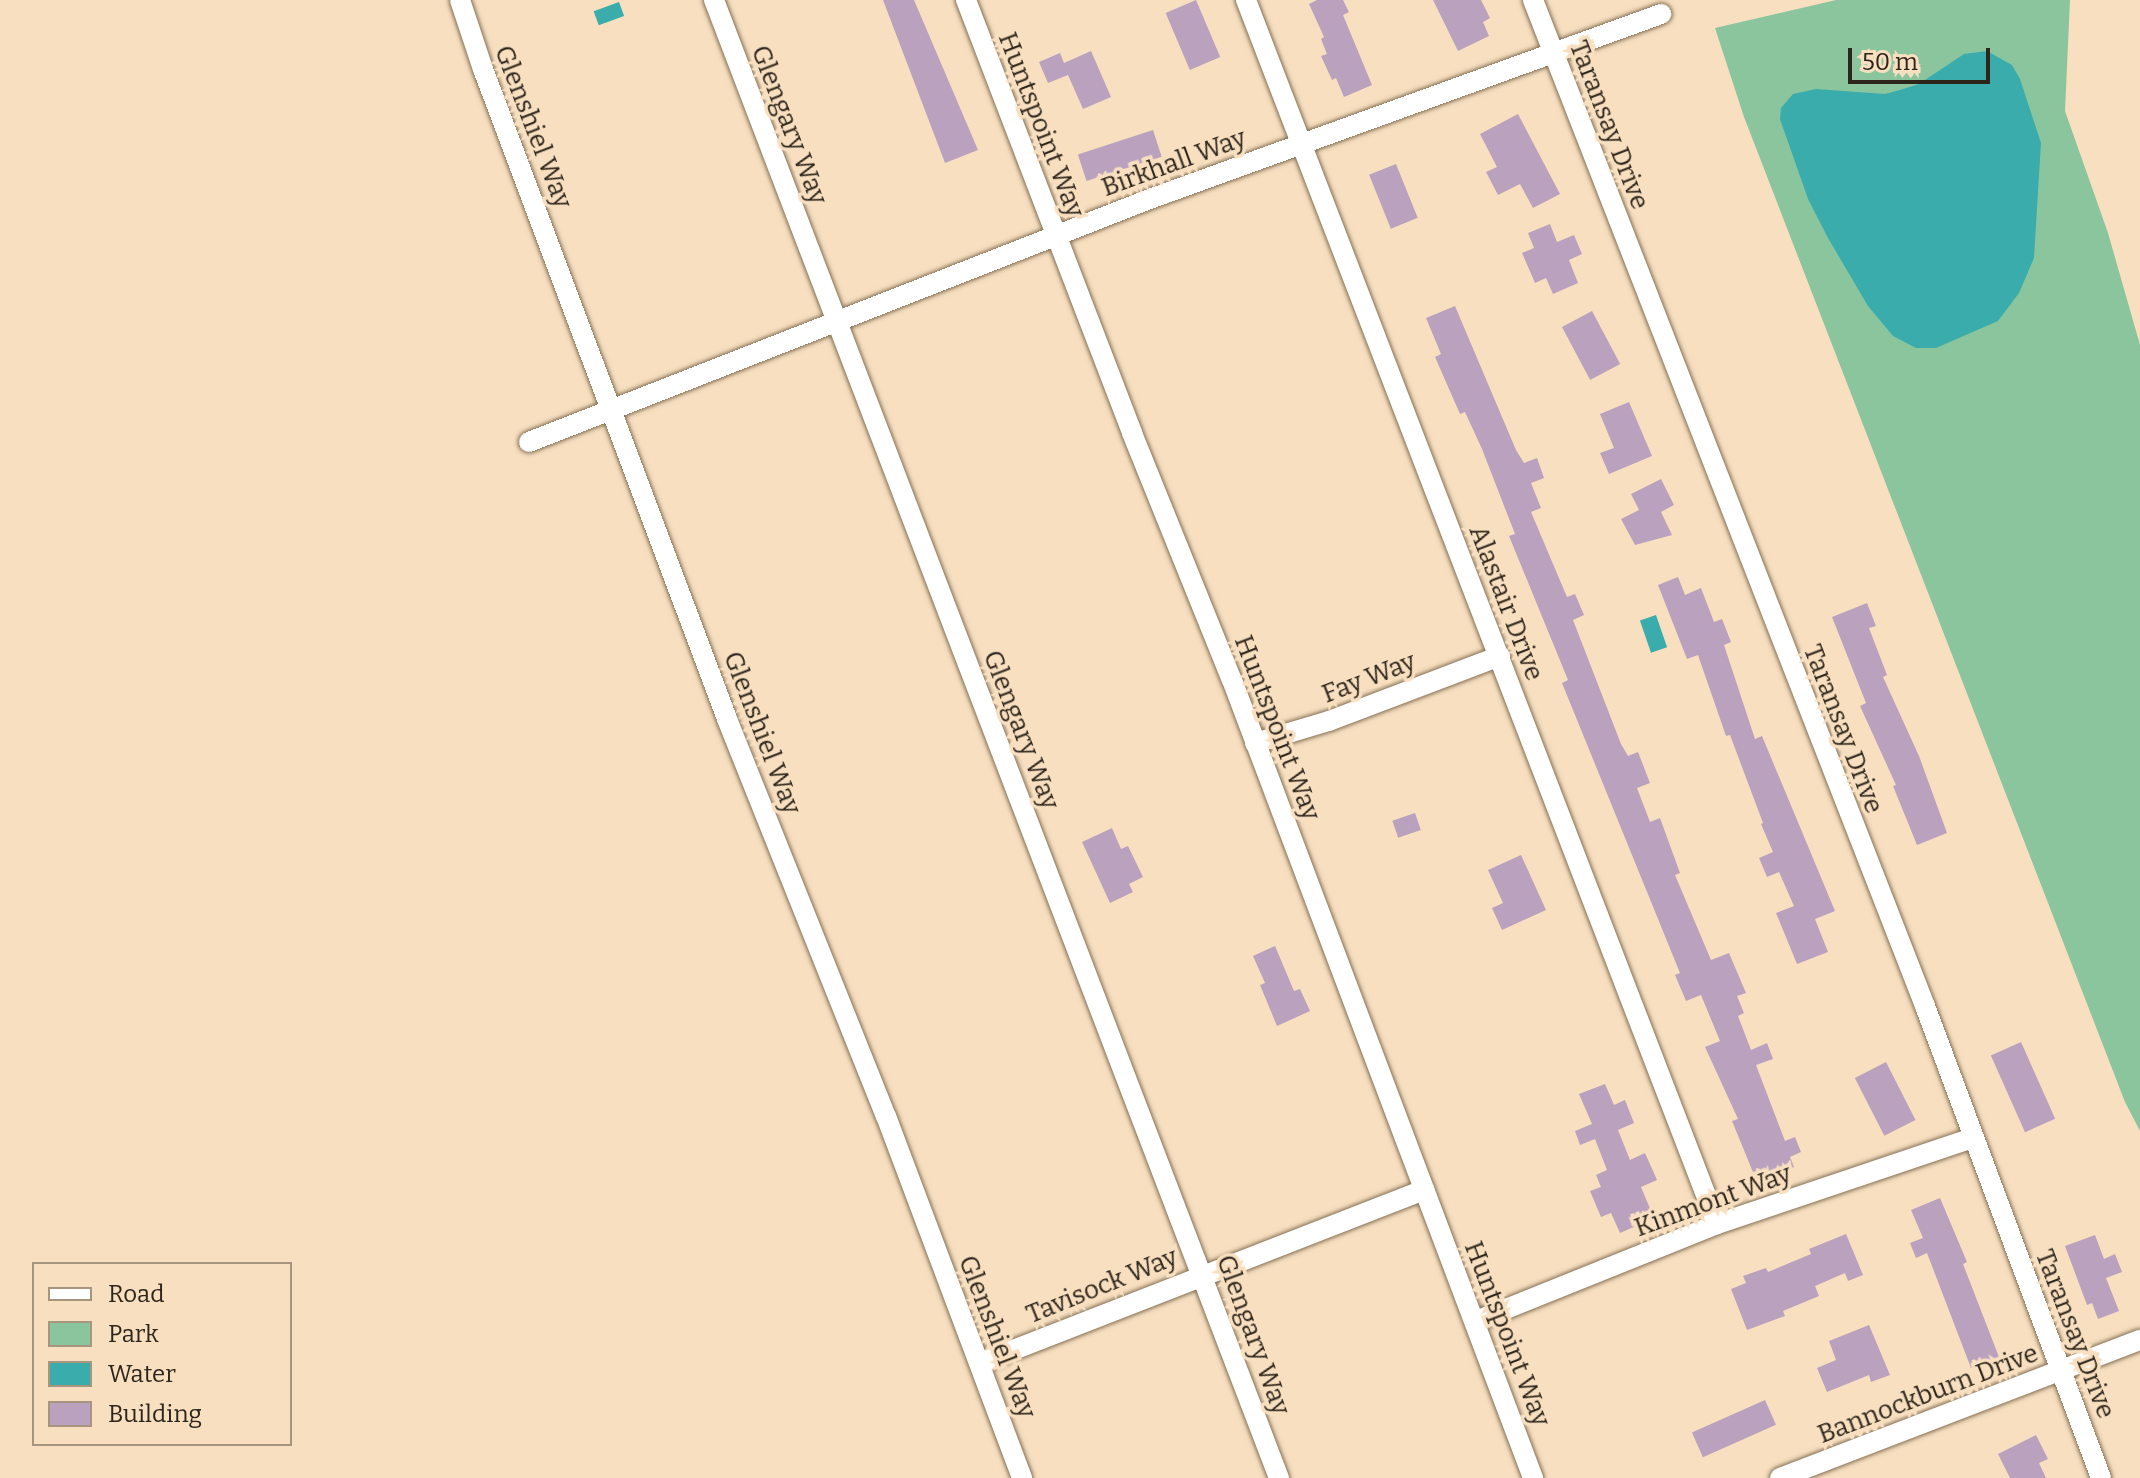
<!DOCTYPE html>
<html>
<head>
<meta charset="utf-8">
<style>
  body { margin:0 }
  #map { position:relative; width:2140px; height:1478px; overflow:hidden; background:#f7dfc0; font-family:Bitter,serif }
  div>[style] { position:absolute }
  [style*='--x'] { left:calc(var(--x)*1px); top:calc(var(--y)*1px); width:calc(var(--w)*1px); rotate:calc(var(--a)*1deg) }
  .green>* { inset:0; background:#8bc59d }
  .water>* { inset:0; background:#3aacac; transform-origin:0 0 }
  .building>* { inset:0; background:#baa2be; transform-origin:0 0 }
  .roads { filter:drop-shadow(0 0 2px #857054) drop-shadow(0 0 2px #857054) }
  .minor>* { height:20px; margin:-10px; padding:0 10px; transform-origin:10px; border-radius:10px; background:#fff }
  span { translate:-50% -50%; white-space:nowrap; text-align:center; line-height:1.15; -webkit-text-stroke:7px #f7dfc0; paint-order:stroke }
  .street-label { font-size:26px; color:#2e251a }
  .legend { position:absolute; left:32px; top:1262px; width:260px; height:184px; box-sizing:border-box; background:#f7dfc0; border:2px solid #a7957e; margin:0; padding:10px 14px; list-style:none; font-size:24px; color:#2e251a }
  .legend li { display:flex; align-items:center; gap:16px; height:40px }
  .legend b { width:40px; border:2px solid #a7957e }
  .scale { position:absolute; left:1848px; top:48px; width:142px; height:36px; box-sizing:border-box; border:4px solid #2e251a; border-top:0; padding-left:10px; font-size:24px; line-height:28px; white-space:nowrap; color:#2e251a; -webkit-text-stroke:6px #f7dfc0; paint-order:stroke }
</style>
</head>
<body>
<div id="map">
  <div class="green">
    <div style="clip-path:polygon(1836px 0,2070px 0,2065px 111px,2108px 233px,2140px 345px,2140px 1131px,2125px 1102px,1744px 117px,1715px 28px)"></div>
  </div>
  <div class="water">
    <div style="left:619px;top:2px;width:15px;height:27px;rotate:70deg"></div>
    <div style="clip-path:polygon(1987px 51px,2012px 65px,2020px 79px,2041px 143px,2034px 258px,2019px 293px,1998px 321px,1936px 348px,1916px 348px,1893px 336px,1868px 306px,1828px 238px,1808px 199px,1780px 119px,1781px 108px,1793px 94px,1816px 89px,1885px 94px,1900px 90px,1919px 84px,1964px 54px)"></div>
    <div style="left:1656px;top:615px;width:34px;height:17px;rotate:71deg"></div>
  </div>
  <div class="building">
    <div style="clip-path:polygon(883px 0,914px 0,978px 150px,945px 163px)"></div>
    <div style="left:1196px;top:0;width:62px;height:33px;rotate:67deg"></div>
    <div style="clip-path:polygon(1317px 0,1343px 0,1349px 12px,1343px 15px,1372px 85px,1344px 97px,1336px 78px,1332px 80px,1321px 56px,1327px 54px,1321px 39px,1324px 37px,1309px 4px)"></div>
    <div style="clip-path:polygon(1433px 0,1481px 0,1490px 18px,1483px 22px,1489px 36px,1458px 51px)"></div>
    <div style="clip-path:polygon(1091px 51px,1111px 97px,1083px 109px,1068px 75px,1048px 83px,1039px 62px,1060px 53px,1064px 63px)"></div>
    <div style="clip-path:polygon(1518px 114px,1560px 194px,1533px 208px,1520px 184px,1498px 195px,1486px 172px,1497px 167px,1480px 134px)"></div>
    <div style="left:1153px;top:130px;width:28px;height:79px;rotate:72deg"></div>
    <div style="left:1396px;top:164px;width:58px;height:29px;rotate:68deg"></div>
    <div style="clip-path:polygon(1550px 224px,1557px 242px,1574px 235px,1582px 254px,1569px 260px,1578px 283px,1553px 294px,1546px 278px,1535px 283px,1522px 253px,1534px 248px,1528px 233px)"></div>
    <div style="clip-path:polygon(1455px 306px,1516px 450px,1524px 463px,1537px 458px,1544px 478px,1531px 483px,1541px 508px,1531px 512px,1567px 597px,1575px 594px,1584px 615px,1573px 620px,1621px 744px,1628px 756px,1638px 752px,1650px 783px,1637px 788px,1650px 822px,1660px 818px,1680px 873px,1675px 875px,1711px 960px,1729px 953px,1746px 993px,1737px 996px,1744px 1013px,1738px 1016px,1751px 1050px,1767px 1043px,1773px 1059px,1756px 1065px,1785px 1141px,1795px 1137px,1801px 1152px,1790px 1157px,1794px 1167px,1757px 1182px,1732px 1121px,1738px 1119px,1705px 1047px,1720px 1041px,1701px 995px,1686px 1001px,1675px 975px,1680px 973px,1562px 683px,1568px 680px,1509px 536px,1515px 534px,1482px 449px,1465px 412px,1460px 414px,1435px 357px,1441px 354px,1426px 318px)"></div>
    <div style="left:1592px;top:311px;width:60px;height:34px;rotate:62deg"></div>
    <div style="clip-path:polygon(1629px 402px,1652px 456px,1609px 474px,1600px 453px,1614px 448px,1600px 414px)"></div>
    <div style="clip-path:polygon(1661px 479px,1674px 505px,1661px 512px,1672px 535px,1635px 545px,1621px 519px,1639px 510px,1631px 494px)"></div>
    <div style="clip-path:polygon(1678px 577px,1685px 595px,1701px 588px,1714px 622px,1722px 619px,1731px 642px,1724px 645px,1755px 739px,1762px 736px,1835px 911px,1815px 919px,1828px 952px,1797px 964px,1776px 913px,1794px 906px,1779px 872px,1767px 877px,1759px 858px,1773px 852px,1761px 824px,1763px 823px,1730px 735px,1726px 736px,1698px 655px,1687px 659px,1658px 585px)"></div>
    <div style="clip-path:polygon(1867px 603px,1876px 626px,1869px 628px,1887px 675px,1883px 677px,1919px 756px,1947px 833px,1917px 845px,1893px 786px,1896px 785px,1860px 706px,1866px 703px,1832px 617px)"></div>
    <div style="left:1415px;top:813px;width:18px;height:24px;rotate:71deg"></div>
    <div style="clip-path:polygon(1112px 828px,1121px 849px,1128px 846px,1143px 877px,1129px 884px,1133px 892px,1110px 903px,1082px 842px)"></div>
    <div style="clip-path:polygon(1521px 855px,1546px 910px,1502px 930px,1492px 908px,1503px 903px,1488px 870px)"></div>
    <div style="clip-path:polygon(1275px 946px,1294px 991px,1300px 989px,1310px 1011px,1277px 1026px,1260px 985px,1265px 983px,1253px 956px)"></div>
    <div style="left:2021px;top:1042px;width:84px;height:33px;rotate:66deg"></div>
    <div style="left:1886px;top:1062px;width:65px;height:35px;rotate:63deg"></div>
    <div style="clip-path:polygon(1605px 1084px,1614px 1105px,1625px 1100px,1634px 1123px,1618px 1130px,1630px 1160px,1645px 1153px,1657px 1180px,1641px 1187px,1654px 1218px,1620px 1233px,1611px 1213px,1601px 1217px,1590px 1191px,1601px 1187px,1596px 1175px,1607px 1170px,1595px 1139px,1580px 1145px,1575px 1131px,1592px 1124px,1579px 1094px)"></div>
    <div style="clip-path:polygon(1940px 1198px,1967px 1262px,1963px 1264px,1999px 1357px,1971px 1368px,1927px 1253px,1916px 1258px,1910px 1243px,1923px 1238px,1911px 1210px)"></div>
    <div style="clip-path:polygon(1846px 1234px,1863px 1275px,1848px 1281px,1845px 1273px,1815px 1286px,1819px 1296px,1783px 1311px,1785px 1316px,1747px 1330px,1731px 1289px,1746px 1283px,1743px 1276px,1766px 1268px,1768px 1272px,1811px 1254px,1809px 1249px)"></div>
    <div style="clip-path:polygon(2095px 1235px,2104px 1259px,2115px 1254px,2122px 1272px,2106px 1278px,2119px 1311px,2098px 1319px,2092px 1303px,2087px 1305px,2065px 1246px)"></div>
    <div style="clip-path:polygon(1869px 1325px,1890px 1375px,1871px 1382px,1869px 1375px,1827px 1392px,1817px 1368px,1836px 1360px,1829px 1341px)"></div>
    <div style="left:1765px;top:1400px;width:27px;height:80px;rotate:66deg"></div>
    <div style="clip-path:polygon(2036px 1435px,2048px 1459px,2039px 1463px,2046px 1478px,2010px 1478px,1998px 1454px)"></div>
  </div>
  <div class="roads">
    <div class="minor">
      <div style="--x:460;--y:0;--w:73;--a:71.6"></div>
      <div style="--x:483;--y:69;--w:694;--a:69.42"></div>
      <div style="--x:727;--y:719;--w:428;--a:68.2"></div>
      <div style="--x:886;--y:1116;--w:387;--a:69.4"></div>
      <div style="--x:714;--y:0;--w:1582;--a:69.08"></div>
      <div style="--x:966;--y:0;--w:464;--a:69"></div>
      <div style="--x:1132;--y:433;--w:266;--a:68"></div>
      <div style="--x:1232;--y:680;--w:853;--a:69.33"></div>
      <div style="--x:1246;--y:0;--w:1311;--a:68.95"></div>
      <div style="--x:1533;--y:0;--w:1080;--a:68.71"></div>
      <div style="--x:1925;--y:1006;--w:504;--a:69.55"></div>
      <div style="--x:529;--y:442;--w:664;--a:-21.38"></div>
      <div style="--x:1147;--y:200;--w:547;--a:-19.89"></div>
      <div style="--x:1255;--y:743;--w:77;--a:-16.6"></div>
      <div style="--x:1329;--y:721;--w:183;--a:-20.8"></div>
      <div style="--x:1476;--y:1321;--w:260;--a:-21.9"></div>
      <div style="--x:1717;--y:1224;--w:269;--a:-18.6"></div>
      <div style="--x:980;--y:1363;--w:477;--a:-21.3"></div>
      <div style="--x:1780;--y:1478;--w:386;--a:-21"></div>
    </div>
  </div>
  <div class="street-label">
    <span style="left:789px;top:125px;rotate:69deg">Glengary Way</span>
    <span style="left:1041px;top:125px;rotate:69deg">Huntspoint Way</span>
    <span style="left:1609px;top:125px;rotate:69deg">Taransay Drive</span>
    <span style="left:533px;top:127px;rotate:69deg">Glenshiel Way</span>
    <span style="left:1174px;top:163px;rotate:-20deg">Birkhall Way</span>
    <span style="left:1506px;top:603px;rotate:69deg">Alastair Drive</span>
    <span style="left:1369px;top:678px;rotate:-21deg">Fay Way</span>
    <span style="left:1277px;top:728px;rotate:69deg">Huntspoint Way</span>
    <span style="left:1843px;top:729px;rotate:69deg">Taransay Drive</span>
    <span style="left:1021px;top:730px;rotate:69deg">Glengary Way</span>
    <span style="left:762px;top:733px;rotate:69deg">Glenshiel Way</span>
    <span style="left:1713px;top:1201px;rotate:-20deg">Kinmont Way</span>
    <span style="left:1102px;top:1286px;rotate:-22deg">Tavisock Way</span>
    <span style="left:1507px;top:1334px;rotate:69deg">Huntspoint Way</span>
    <span style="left:2075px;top:1334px;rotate:69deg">Taransay Drive</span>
    <span style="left:1253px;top:1335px;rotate:70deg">Glengary Way</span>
    <span style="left:997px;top:1337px;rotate:69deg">Glenshiel Way</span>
    <span style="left:1928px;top:1394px;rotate:-21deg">Bannockburn Drive</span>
  </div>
  <ul class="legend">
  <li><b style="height:10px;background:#fff"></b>Road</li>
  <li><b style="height:22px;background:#8bc59d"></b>Park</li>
  <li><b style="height:22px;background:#3aacac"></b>Water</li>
  <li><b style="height:22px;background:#baa2be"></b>Building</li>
  </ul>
  <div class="scale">50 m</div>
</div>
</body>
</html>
